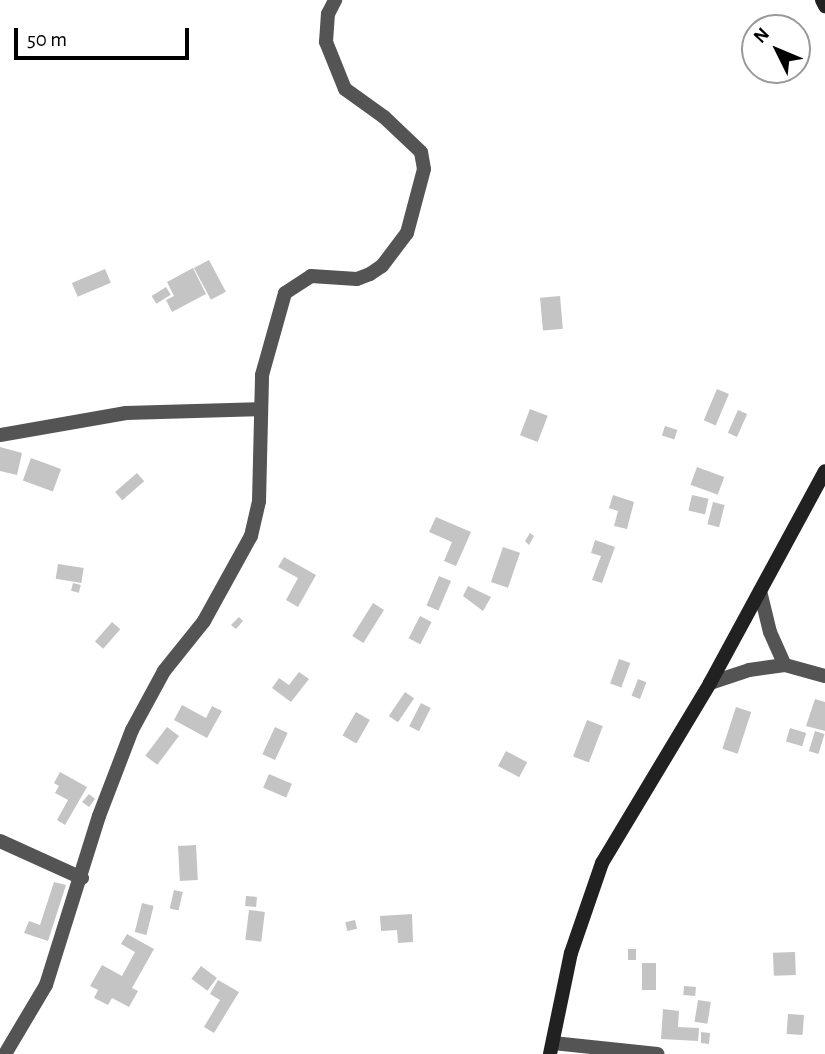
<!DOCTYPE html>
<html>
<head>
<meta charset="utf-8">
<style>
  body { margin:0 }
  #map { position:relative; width:825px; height:1054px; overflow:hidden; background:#fff; font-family:"Alegreya Sans",sans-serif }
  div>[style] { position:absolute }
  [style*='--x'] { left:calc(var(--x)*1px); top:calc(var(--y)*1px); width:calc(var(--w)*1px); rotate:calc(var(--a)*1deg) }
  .building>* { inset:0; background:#c4c4c4; transform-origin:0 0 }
  .street>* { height:14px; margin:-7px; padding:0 7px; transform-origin:7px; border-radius:7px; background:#545454 }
  .secondary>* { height:14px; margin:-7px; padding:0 7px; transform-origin:7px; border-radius:7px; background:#212121 }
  span { translate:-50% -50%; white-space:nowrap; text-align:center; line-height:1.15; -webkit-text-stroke:5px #fff; paint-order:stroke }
  .north { position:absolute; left:741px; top:14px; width:70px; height:70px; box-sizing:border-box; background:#fff; border:2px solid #999; border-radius:50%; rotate:313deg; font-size:19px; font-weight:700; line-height:28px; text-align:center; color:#000 }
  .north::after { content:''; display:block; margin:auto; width:24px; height:32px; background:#000; clip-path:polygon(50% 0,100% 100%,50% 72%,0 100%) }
  .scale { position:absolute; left:14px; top:28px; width:175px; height:32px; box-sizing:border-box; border:4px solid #000; border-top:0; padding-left:9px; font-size:21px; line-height:24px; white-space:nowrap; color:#000; -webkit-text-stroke:5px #fff; paint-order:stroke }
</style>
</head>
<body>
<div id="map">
  <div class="building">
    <div style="left:209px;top:260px;width:36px;height:17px;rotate:62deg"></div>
    <div style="clip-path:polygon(193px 268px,206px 294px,172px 312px,166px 300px,174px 296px,167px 282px)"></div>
    <div style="left:105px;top:269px;width:15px;height:36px;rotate:67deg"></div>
    <div style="left:166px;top:287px;width:9px;height:17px;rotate:58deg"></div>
    <div style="left:560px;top:296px;width:33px;height:20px;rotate:85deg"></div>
    <div style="left:717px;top:389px;width:13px;height:34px;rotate:23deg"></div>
    <div style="left:530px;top:409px;width:19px;height:28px;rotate:21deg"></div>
    <div style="left:738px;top:410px;width:10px;height:25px;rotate:24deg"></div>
    <div style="left:665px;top:426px;width:13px;height:10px;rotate:18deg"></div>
    <div style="clip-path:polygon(0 447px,22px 453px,17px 475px,0 471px)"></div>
    <div style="left:31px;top:458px;width:32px;height:24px;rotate:20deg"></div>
    <div style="left:697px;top:467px;width:29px;height:19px;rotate:20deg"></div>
    <div style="left:137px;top:473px;width:11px;height:29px;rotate:49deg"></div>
    <div style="clip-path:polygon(613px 495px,634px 502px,627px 529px,614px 526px,618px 511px,609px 508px)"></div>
    <div style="left:692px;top:495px;width:17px;height:16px;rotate:13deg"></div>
    <div style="left:713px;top:502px;width:12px;height:23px;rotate:14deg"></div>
    <div style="clip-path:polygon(436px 517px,471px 532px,456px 566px,444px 561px,452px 542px,429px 532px)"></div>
    <div style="clip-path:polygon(530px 533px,534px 536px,529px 545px,525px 541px)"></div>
    <div style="clip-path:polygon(595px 540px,615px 547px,602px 583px,592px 580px,601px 556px,591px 553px)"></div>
    <div style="left:503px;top:547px;width:18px;height:37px;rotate:19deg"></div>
    <div style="clip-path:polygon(284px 557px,316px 575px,298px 607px,286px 600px,298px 578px,278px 567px)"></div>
    <div style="left:58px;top:564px;width:26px;height:15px;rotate:9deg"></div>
    <div style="left:439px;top:576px;width:13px;height:32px;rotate:23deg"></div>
    <div style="left:73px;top:583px;width:8px;height:8px;rotate:14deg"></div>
    <div style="clip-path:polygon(468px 586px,491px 597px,483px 611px,463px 596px)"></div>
    <div style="left:373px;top:603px;width:13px;height:39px;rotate:32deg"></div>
    <div style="left:420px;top:616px;width:13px;height:25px;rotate:27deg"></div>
    <div style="clip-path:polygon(239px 617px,243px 621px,236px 629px,231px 625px)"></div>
    <div style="left:112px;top:622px;width:11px;height:26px;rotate:41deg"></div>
    <div style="left:619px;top:659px;width:12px;height:26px;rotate:20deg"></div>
    <div style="clip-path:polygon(299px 672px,309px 679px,291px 702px,272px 688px,279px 678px,289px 685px)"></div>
    <div style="left:638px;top:679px;width:9px;height:18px;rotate:21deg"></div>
    <div style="left:405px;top:692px;width:11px;height:29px;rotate:34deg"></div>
    <div style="clip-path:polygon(815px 699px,825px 702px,825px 731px,806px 726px)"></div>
    <div style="left:421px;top:703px;width:11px;height:26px;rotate:27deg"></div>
    <div style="clip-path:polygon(182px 705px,206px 718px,212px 706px,222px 711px,207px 738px,174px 720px)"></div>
    <div style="left:736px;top:707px;width:16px;height:44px;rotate:18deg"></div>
    <div style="left:356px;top:712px;width:16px;height:27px;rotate:30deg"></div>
    <div style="left:587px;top:720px;width:17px;height:39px;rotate:21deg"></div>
    <div style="left:167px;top:727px;width:15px;height:36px;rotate:37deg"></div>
    <div style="left:275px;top:727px;width:14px;height:30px;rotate:25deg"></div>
    <div style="left:790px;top:728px;width:17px;height:14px;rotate:17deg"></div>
    <div style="left:815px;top:731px;width:10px;height:21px;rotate:17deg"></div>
    <div style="left:506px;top:751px;width:24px;height:17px;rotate:28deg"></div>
    <div style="clip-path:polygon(60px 772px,87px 787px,65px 825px,57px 820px,68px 800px,55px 793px,59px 786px,54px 783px)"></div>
    <div style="left:269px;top:774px;width:25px;height:15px;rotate:23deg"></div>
    <div style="clip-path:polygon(89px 794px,95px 799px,89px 807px,82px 802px)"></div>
    <div style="left:196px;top:845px;width:35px;height:18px;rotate:87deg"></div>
    <div style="clip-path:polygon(54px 882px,66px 885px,48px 941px,24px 933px,29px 921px,40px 925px)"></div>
    <div style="left:174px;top:890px;width:9px;height:19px;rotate:13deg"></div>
    <div style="left:246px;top:896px;width:11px;height:10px;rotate:5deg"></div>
    <div style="left:142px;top:903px;width:12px;height:30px;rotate:14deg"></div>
    <div style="left:249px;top:910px;width:16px;height:30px;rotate:7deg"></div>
    <div style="clip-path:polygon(412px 914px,413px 942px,398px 943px,397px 930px,381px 931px,380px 916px)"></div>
    <div style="left:355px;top:920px;width:9px;height:10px;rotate:77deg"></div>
    <div style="clip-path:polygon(127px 934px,154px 949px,132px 988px,138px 991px,129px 1007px,112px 998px,108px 1005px,94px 998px,98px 990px,90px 986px,102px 965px,122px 976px,135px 952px,121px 944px)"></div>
    <div style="left:628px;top:949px;width:8px;height:11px"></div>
    <div style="left:795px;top:952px;width:23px;height:22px;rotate:88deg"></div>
    <div style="left:642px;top:963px;width:14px;height:27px"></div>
    <div style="left:201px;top:966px;width:20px;height:16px;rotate:37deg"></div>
    <div style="clip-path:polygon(218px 980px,239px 992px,214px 1033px,204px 1027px,220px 1000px,210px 994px)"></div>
    <div style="left:684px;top:986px;width:12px;height:9px;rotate:5deg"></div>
    <div style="left:698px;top:1000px;width:13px;height:22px;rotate:9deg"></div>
    <div style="clip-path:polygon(663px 1009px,679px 1011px,678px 1027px,699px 1028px,698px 1041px,661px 1039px)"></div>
    <div style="left:788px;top:1014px;width:16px;height:20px;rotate:4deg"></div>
    <div style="clip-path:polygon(701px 1032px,710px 1033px,709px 1044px,701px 1043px)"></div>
  </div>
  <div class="street">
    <div style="--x:0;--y:435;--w:128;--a:-9.9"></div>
    <div style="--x:126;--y:413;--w:133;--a:-1.7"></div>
    <div style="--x:760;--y:591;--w:42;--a:76.3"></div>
    <div style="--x:770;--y:632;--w:36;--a:66"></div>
    <div style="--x:710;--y:683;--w:41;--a:-18.4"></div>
    <div style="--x:749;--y:670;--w:36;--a:-8"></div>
    <div style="--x:785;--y:665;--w:41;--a:15.4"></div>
    <div style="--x:0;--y:841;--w:90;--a:24.3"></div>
    <div style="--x:553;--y:1043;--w:105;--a:6"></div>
    <div style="--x:5;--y:1054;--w:80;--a:-59.3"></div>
    <div style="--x:46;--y:985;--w:177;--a:-72.6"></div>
    <div style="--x:99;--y:816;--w:92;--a:-69"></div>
    <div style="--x:132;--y:730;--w:67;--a:-61.5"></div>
    <div style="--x:164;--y:671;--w:64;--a:-51.3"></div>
    <div style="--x:204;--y:621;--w:97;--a:-61.1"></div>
    <div style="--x:251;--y:536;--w:36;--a:-77"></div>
    <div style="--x:259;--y:501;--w:126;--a:-88.6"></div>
    <div style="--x:262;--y:375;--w:85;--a:-74.3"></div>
    <div style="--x:285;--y:293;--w:31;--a:-33"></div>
    <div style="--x:311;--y:276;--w:46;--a:3.7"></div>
    <div style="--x:357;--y:279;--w:14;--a:-21"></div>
    <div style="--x:370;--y:274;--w:14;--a:-34"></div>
    <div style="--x:382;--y:266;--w:41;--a:-52.9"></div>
    <div style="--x:407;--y:233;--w:66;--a:-75.1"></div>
    <div style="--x:424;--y:169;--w:17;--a:-100"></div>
    <div style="--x:421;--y:152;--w:51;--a:-136.6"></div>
    <div style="--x:384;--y:117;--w:48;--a:-144.3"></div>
    <div style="--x:345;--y:89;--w:51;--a:-112"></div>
    <div style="--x:326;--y:42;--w:28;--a:-86"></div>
    <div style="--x:328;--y:14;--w:16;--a:-63"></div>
  </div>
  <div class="secondary">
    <div style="--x:822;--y:0;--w:7;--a:63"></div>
    <div style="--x:550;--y:1054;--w:103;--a:-78.3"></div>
    <div style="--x:571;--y:953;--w:95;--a:-71"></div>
    <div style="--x:602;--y:863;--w:210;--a:-59"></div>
    <div style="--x:710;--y:683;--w:241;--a:-61.5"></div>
  </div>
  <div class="north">N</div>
  <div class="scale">50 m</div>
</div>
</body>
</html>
